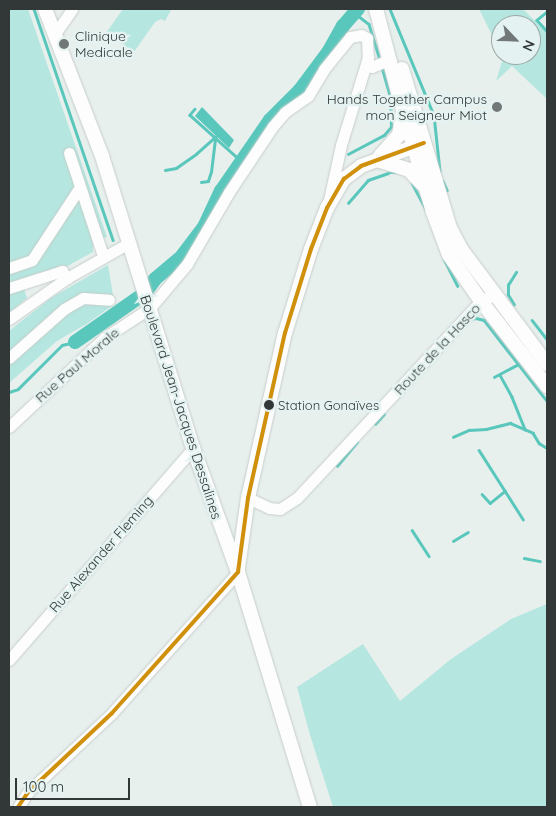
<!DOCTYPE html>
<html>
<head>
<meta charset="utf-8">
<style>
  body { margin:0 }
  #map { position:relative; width:556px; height:816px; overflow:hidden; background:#e8f0ee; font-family:Quicksand,sans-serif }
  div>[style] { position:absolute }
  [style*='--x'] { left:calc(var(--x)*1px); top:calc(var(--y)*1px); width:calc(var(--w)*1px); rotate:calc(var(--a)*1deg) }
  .green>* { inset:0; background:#b5e6df }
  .water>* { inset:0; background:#5ac7bc }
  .stream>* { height:2.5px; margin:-1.25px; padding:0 1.25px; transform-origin:1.25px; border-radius:1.25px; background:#5ac7bc }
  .river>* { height:14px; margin:-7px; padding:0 7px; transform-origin:7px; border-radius:7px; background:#5ac7bc }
  .roads { filter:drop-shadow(0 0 1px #c6cdcb) drop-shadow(0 0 1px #c6cdcb) }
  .minor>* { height:11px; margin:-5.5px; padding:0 5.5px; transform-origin:5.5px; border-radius:5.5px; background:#fcfdfc }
  .major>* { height:14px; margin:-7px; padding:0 7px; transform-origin:7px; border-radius:7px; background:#fcfdfc }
  .bus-1>* { height:4px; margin:-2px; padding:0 2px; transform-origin:2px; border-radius:2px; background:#d0900b }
  .dots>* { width:14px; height:14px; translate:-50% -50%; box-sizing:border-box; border:2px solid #e4f3f1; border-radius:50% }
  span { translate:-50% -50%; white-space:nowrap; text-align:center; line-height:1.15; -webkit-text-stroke:5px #e4f3f1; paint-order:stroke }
  .bus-label { font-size:13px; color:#323837 }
  .left { translate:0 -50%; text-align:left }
  .poi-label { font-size:14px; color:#323837 }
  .right { translate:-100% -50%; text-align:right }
  .street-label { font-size:14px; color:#323837 }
  .frame { position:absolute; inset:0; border:10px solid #323837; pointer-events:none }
  .north { position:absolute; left:491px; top:15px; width:50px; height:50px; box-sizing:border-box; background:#e4f3f1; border:1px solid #9da8a7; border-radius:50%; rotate:114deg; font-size:14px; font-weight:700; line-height:20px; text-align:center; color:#323837 }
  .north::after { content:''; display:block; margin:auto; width:18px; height:22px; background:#727877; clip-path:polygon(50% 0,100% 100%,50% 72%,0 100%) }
  .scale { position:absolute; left:15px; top:778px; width:115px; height:22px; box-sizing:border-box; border:2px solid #323837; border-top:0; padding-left:6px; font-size:15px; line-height:18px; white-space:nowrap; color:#323837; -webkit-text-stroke:4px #e4f3f1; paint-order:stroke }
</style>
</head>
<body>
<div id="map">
  <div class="green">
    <div style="clip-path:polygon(9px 9px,28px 9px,107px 237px,93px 241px,93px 252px,62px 269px,22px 283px,27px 298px,9px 313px)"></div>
    <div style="clip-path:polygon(123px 9px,178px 9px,171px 10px,165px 21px,161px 19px,155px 22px,134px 52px,106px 33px)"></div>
    <div style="clip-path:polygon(479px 9px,523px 9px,546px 32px,546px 98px,512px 66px,496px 81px,504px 55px,531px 55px,531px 25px,501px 25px,501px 47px,493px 37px)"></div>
    <div style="clip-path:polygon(108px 265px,114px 301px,112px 306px,88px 323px,57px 341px,9px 383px,9px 331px,51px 298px)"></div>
    <div style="clip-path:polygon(547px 604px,547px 807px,333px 807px,310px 735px,297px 687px,363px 644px,400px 701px,451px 659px,511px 619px)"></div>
  </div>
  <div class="water">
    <div style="clip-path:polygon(202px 107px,234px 140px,229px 148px,195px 116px)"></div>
  </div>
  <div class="stream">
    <div style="--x:34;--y:9;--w:244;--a:71.1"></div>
    <div style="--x:390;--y:9;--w:115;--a:67.5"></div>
    <div style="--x:434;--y:115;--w:56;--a:83.9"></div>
    <div style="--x:547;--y:12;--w:13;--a:141"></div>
    <div style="--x:537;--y:20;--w:15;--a:48"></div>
    <div style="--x:356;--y:14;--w:16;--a:38"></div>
    <div style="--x:369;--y:24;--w:38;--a:73"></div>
    <div style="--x:195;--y:109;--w:8;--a:130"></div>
    <div style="--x:190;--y:115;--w:64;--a:41.9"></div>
    <div style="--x:238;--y:158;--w:5;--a:11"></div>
    <div style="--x:348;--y:154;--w:41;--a:-27.8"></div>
    <div style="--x:384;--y:135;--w:11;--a:-49"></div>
    <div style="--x:391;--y:127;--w:30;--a:-92"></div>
    <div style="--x:390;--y:97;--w:32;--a:-106"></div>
    <div style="--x:165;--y:170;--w:11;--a:-10"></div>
    <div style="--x:176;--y:168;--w:24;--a:-35"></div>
    <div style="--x:196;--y:154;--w:27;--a:-42"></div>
    <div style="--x:443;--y:181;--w:10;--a:66"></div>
    <div style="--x:201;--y:182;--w:7;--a:-8"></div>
    <div style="--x:208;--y:181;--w:9;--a:-72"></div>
    <div style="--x:211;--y:172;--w:33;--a:-83"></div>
    <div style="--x:412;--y:183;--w:30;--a:62"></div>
    <div style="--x:348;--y:203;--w:30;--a:-49"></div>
    <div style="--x:368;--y:180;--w:21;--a:-19"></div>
    <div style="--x:388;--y:173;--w:9;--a:0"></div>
    <div style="--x:444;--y:259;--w:30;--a:63"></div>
    <div style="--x:514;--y:305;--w:12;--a:-121"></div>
    <div style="--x:508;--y:295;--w:10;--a:-90"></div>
    <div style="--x:508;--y:285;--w:15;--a:-58"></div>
    <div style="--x:469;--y:319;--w:7;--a:-8"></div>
    <div style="--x:476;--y:318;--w:8;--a:14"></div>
    <div style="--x:484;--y:320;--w:103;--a:52.1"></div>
    <div style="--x:532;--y:320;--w:24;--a:52"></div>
    <div style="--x:500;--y:375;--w:25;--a:61"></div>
    <div style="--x:512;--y:397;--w:35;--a:68"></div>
    <div style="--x:494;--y:377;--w:27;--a:-28"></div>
    <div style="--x:9;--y:392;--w:9;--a:-18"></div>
    <div style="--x:18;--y:389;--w:62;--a:-45"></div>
    <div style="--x:62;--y:345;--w:13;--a:-13"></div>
    <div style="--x:375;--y:424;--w:13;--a:-48"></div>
    <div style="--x:453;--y:437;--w:17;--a:-24"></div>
    <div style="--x:469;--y:430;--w:17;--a:-3"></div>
    <div style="--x:486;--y:429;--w:25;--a:-14"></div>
    <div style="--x:510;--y:423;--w:25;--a:23"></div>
    <div style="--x:533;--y:433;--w:12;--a:59"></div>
    <div style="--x:539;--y:443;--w:9;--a:32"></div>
    <div style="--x:479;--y:450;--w:82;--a:57.5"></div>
    <div style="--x:337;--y:466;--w:31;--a:-50"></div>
    <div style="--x:482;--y:494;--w:12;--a:48"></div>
    <div style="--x:490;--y:503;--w:19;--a:-39"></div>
    <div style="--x:412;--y:530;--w:31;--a:57"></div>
    <div style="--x:453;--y:541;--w:17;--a:-31"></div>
    <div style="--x:524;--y:558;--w:16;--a:11"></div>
  </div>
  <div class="river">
    <div style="--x:75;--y:342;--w:85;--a:-35"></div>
    <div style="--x:145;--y:293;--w:17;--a:-54"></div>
    <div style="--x:155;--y:279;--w:35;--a:-40"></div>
    <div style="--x:182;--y:256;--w:39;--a:-53"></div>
    <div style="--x:205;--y:225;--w:38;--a:-65"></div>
    <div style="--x:221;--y:191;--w:86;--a:-55.4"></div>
    <div style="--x:270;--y:120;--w:42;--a:-45"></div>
    <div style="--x:300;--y:90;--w:49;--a:-53.4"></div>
    <div style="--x:329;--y:51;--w:29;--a:-61"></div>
    <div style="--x:343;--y:26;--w:23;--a:-49"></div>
  </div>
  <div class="roads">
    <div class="minor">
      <div style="--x:54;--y:35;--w:32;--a:-55"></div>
      <div style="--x:69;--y:153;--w:108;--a:71.7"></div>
      <div style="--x:329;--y:200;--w:56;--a:-77.7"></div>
      <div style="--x:341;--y:145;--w:92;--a:-72.9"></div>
      <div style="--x:9;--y:268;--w:24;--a:-19"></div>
      <div style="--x:32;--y:260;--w:87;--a:-56.7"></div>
      <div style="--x:9;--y:288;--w:56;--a:-17.8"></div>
      <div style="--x:62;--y:271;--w:9;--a:54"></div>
      <div style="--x:9;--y:319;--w:71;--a:-35.3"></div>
      <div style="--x:67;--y:278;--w:69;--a:-29.5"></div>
      <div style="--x:9;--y:358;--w:74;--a:-41.7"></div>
      <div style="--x:64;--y:309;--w:22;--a:-30"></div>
      <div style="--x:83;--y:298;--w:26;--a:4"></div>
      <div style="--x:9;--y:427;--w:130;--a:-43.1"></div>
      <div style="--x:104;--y:338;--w:55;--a:-33.1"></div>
      <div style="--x:150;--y:308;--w:57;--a:-49.9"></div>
      <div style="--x:187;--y:264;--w:83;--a:-59.7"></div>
      <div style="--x:229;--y:192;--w:79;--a:-56.3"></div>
      <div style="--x:273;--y:126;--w:18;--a:-49"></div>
      <div style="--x:285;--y:112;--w:28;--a:-35"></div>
      <div style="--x:308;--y:96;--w:31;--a:-59"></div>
      <div style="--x:324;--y:69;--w:41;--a:-50.9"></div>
      <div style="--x:350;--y:37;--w:11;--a:-10"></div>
      <div style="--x:361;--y:35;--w:7;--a:27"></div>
      <div style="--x:367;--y:38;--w:24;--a:88"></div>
      <div style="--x:368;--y:62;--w:6;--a:51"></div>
      <div style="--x:372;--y:67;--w:20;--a:-24"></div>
      <div style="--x:248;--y:498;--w:23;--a:25"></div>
      <div style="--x:269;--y:508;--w:11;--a:5"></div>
      <div style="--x:280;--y:509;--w:20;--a:-33"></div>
      <div style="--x:297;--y:498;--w:270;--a:-47"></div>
      <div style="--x:481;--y:301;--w:16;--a:-27"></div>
      <div style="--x:9;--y:660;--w:281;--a:-49"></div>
      <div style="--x:18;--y:807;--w:18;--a:-56"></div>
      <div style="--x:28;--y:792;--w:115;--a:-43.2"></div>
      <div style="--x:112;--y:713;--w:189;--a:-48.2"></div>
    </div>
    <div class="major">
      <div style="--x:45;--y:9;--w:158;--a:68.8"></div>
      <div style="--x:102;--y:156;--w:306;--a:72.7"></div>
      <div style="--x:193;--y:448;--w:132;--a:70.1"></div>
      <div style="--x:238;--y:572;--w:246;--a:73"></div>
      <div style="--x:376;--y:9;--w:94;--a:75.2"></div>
      <div style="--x:400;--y:100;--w:117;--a:73.6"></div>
      <div style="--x:433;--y:212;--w:46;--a:69.6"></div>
      <div style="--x:449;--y:255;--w:56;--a:55.2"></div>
      <div style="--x:481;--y:301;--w:108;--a:52.2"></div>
      <div style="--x:402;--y:69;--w:166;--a:73.2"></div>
      <div style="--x:450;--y:228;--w:24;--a:62"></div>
      <div style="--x:461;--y:249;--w:144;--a:53.2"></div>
      <div style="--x:380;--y:156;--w:28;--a:-48"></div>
      <div style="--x:399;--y:135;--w:20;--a:-81"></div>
      <div style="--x:377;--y:160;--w:34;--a:17"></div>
      <div style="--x:409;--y:170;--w:19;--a:47"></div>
      <div style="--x:238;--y:568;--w:71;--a:-81.9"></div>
      <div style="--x:248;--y:498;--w:169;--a:-77.4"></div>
      <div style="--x:285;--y:333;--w:88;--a:-72.8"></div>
      <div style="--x:311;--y:249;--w:44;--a:-68.7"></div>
      <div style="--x:327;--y:208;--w:34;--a:-60"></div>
      <div style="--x:344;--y:179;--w:21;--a:-37"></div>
      <div style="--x:361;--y:166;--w:67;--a:-20.1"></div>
    </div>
  </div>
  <div class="bus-1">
    <div style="--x:18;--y:807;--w:18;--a:-56"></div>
    <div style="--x:28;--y:792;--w:115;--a:-43.2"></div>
    <div style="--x:112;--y:713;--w:189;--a:-48.2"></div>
    <div style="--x:238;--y:572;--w:75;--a:-82.3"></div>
    <div style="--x:248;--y:498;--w:169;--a:-77.4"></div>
    <div style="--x:285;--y:333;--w:88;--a:-72.8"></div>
    <div style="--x:311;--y:249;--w:44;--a:-68.7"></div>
    <div style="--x:327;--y:208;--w:34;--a:-60"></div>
    <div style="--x:344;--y:179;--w:21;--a:-37"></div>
    <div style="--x:361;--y:166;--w:67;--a:-20.1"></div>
  </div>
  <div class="dots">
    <div style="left:64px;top:44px;background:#727877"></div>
    <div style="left:497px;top:107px;background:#727877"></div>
    <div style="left:269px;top:405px;background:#323837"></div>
  </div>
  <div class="bus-label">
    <span class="left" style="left:278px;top:405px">Station Gonaïves</span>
  </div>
  <div class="poi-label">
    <span class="left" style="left:75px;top:44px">Clinique<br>Medicale</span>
    <span class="right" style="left:487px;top:107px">Hands Together Campus<br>mon Seigneur Miot</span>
  </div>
  <div class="street-label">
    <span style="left:437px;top:349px;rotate:-47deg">Route de la Hasco</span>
    <span style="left:77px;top:365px;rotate:-41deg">Rue Paul Morale</span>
    <span style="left:181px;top:407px;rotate:72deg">Boulevard Jean-Jacques Dessalines</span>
    <span style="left:101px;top:554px;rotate:-49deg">Rue Alexander Fleming</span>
  </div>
  <div class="frame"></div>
  <div class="north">N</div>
  <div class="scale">100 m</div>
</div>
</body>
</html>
